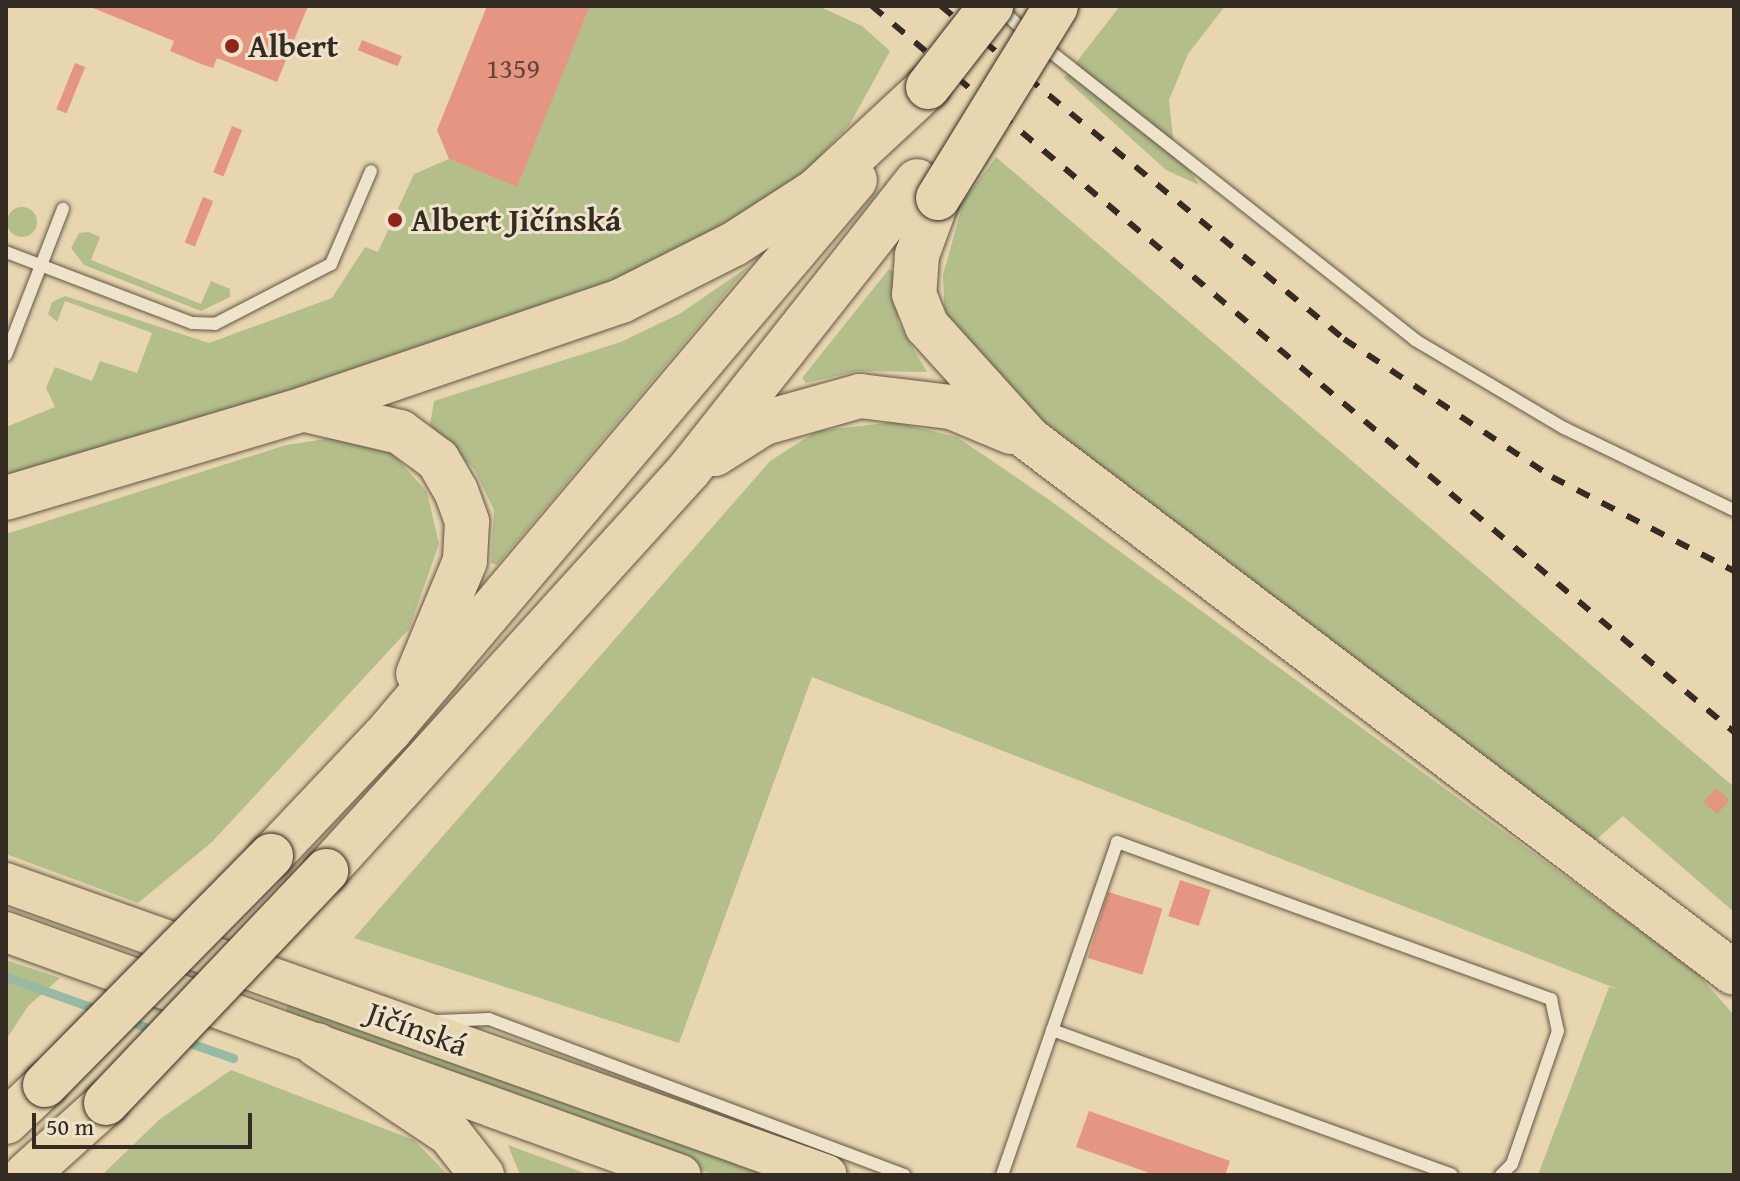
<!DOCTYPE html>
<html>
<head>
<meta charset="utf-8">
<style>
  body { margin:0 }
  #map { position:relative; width:1740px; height:1181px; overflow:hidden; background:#e7d6af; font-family:"Gentium Book Plus",serif }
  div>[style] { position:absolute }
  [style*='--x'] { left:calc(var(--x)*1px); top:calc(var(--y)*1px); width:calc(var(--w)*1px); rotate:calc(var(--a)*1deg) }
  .green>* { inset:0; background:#b4be8b; transform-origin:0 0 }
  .round { border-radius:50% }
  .stream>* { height:9px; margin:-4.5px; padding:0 4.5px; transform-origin:4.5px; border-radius:4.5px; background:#98baa5 }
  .building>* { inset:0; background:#e59682; transform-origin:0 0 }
  .roads { filter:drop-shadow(0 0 2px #615645) drop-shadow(0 0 2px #615645) }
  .lane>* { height:12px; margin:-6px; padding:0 6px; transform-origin:6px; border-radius:6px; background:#efe4cb }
  .primary>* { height:40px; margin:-20px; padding:0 20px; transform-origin:20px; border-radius:20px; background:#e7d6af }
  .highway>* { height:44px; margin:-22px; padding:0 22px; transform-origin:22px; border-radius:22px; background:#e7d6af }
  .rail>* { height:6px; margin-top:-3px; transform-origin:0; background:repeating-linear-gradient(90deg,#342b22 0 14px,transparent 0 28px) }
  .bridges { filter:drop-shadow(0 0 2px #342b22) drop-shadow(0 0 2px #342b22) }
  .highway-bridge>* { height:44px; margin:-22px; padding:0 22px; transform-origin:22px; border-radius:22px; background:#e7d6af }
  .dots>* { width:22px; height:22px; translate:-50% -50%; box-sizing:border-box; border:4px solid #efe4cb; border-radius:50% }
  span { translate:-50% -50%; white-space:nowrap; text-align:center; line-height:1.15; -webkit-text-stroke:6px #efe4cb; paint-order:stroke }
  .number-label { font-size:28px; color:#60463a }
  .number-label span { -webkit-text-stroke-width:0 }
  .poi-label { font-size:32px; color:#342b22; font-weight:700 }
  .left { translate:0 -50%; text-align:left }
  .street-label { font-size:32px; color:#342b22 }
  .frame { position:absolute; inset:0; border:8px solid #342b22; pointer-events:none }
  .scale { position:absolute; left:32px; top:1113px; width:220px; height:36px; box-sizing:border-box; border:4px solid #342b22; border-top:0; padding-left:10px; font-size:24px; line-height:28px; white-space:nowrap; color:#342b22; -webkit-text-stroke:6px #efe4cb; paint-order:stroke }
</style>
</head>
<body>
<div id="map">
  <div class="green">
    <div style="clip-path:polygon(590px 6px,818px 6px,862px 26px,890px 51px,850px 124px,801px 177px,758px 212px,579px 304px,6px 475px,6px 427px,55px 407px,46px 388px,55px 367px,92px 381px,100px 361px,137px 373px,152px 333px,65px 301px,57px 322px,48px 314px,52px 302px,65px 296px,209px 343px,332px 298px,365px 247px,378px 252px,414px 174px,449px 159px,516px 186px)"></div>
    <div style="clip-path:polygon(1120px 6px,1225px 6px,1188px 54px,1169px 100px,1174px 146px,1199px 185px,1166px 170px,1064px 78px)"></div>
    <div style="clip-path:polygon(996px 157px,1734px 787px,1734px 912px,1623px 816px,1582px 852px,1008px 398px,945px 325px,943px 275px,964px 200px)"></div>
    <div class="round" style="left:7px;top:207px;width:30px;height:30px"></div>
    <div style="clip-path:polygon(89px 232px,100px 237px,91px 260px,201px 304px,211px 281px,230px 289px,230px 297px,201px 311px,84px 265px,71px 248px,79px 233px)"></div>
    <div style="clip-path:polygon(749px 266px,497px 565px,491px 563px,494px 510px,474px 469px,430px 425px,434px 401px,621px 342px,681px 313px)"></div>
    <div style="clip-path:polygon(889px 269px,897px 274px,898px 322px,927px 372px,858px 371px,806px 383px,802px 378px)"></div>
    <div style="clip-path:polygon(894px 422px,957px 437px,1048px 499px,1695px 971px,1734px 1015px,1734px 1175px,1538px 1175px,1609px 987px,1620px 990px,812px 677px,679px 1043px,354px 938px,770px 461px,817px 431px)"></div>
    <div style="clip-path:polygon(332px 438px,392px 453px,427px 492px,439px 544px,409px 629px,212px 842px,138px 903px,6px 854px,6px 534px,286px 445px)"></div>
    <div style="clip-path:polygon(6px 960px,60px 978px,28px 1006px,6px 1040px)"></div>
    <div style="left:290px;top:999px;width:519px;height:20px;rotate:20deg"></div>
    <div style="clip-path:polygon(231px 1070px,414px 1140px,448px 1175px,102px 1175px,160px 1119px)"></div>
    <div style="clip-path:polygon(508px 1145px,590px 1175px,520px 1175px)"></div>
  </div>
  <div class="stream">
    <div style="--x:6;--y:977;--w:102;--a:19.5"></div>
    <div style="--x:127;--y:1020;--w:33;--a:21"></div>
    <div style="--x:184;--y:1041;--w:52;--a:19.1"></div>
  </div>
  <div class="building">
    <div style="clip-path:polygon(88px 6px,308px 6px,277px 82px,217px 58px,213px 68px,201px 64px,170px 51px,174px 41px)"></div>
    <div style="clip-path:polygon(487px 6px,590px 6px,517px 187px,449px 159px,437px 130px)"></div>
    <div style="left:362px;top:40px;width:43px;height:11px;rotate:22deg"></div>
    <div style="left:75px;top:63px;width:11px;height:50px;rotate:22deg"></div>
    <div style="left:232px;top:126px;width:11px;height:50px;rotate:22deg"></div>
    <div style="left:203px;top:197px;width:11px;height:49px;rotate:22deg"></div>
    <div style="left:1716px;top:788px;width:18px;height:19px;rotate:41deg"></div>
    <div style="left:1180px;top:880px;width:32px;height:38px;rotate:18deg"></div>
    <div style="left:1108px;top:892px;width:57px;height:69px;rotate:17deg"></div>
    <div style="clip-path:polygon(1089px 1111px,1230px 1161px,1225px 1175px,1155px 1175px,1076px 1147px)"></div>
  </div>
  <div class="roads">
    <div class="lane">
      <div style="--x:997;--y:6;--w:42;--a:42.1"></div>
      <div style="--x:1042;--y:45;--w:476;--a:38.3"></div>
      <div style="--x:1415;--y:340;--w:173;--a:30.6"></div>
      <div style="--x:1564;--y:428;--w:189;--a:25.8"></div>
      <div style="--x:6;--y:252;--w:199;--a:20.9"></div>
      <div style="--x:192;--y:323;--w:23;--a:2"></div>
      <div style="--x:215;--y:324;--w:131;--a:-27.3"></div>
      <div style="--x:331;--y:264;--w:101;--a:-66.7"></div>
      <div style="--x:6;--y:355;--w:157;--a:-68.7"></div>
      <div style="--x:437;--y:1021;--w:52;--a:-2.2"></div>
      <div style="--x:489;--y:1019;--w:444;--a:20.6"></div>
      <div style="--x:1052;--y:1030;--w:425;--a:19.9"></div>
      <div style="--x:1002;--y:1175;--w:352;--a:-70.9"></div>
      <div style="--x:1117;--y:842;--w:462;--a:19.9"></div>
      <div style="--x:1551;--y:999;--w:33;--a:78"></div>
      <div style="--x:1558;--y:1031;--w:141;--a:109.1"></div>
      <div style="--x:1512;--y:1164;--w:16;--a:135"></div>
    </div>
    <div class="primary">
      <div style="--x:6;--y:883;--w:871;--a:19.58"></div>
      <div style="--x:6;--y:932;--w:717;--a:19.8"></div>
    </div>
    <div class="highway">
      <div style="--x:938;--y:198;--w:61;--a:110.2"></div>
      <div style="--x:917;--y:255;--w:39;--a:94"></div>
      <div style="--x:914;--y:294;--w:35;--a:68"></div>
      <div style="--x:927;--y:326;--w:152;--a:47.9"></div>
      <div style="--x:1029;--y:439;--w:884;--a:37.14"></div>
      <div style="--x:306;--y:410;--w:97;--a:13.2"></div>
      <div style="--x:400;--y:432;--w:47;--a:36.4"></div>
      <div style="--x:438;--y:460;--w:36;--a:60"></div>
      <div style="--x:456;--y:491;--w:33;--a:70"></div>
      <div style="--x:467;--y:522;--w:39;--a:93"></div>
      <div style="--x:465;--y:561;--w:122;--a:112.6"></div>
      <div style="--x:715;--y:454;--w:58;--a:-32.3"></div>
      <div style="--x:764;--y:423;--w:100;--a:-15.7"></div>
      <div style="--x:860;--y:396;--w:92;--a:6.9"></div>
      <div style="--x:951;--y:407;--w:65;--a:22.6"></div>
      <div style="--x:6;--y:498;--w:311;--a:-16.6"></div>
      <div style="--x:304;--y:409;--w:335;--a:-18.8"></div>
      <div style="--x:621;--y:301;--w:127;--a:-26.8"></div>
      <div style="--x:734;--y:244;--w:98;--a:-32.9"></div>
      <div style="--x:816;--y:191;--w:153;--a:-42.9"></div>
      <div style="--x:271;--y:856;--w:173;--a:-46.6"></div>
      <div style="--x:390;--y:730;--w:720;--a:-49.79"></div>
      <div style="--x:326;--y:871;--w:541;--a:-47.85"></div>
      <div style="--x:689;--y:470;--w:368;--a:-51.7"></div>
      <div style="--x:317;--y:1045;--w:160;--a:33.8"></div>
      <div style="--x:450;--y:1134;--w:52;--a:52"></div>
      <div style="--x:6;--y:1122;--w:54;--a:-43.5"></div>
      <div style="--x:26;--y:1175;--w:108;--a:-42"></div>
    </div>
  </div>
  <div class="rail">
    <div style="--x:872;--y:6;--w:1127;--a:40.11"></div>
    <div style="--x:941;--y:6;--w:523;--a:39.57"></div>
    <div style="--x:1344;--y:339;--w:250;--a:33.6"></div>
    <div style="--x:1552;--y:477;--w:205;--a:27.3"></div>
  </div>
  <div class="bridges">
    <div class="highway-bridge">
      <div style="--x:928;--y:87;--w:103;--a:-52.1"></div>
      <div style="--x:938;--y:198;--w:225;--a:-58.4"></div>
      <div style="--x:45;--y:1085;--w:322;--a:-45.4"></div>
      <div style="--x:106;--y:1103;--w:320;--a:-46.5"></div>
    </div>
  </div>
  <div class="dots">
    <div style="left:232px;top:46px;background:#8f2418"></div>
    <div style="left:395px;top:220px;background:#8f2418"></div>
  </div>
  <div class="number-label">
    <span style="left:513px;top:68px">1359</span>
  </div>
  <div class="poi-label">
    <span class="left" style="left:248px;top:46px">Albert</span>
    <span class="left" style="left:411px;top:220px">Albert Jičínská</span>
  </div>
  <div class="street-label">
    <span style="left:417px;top:1029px;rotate:20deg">Jičínská</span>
  </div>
  <div class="frame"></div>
  <div class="scale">50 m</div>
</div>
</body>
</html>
